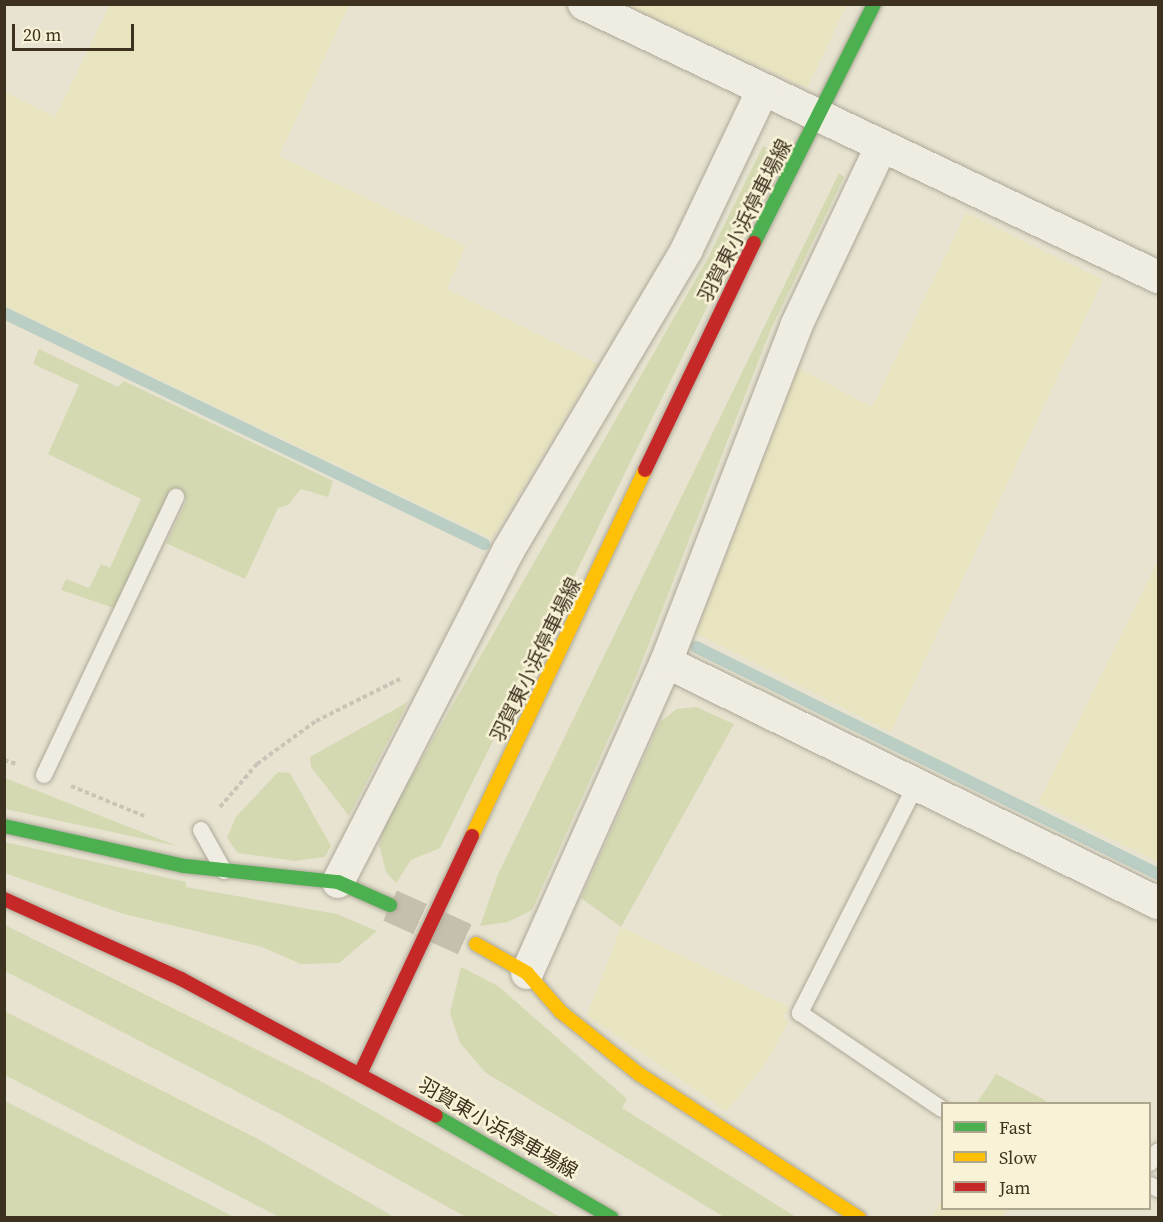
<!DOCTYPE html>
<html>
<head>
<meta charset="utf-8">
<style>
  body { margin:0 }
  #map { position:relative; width:1163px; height:1222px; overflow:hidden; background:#e7e3d0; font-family:"Source Serif 4","Noto Sans JP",serif }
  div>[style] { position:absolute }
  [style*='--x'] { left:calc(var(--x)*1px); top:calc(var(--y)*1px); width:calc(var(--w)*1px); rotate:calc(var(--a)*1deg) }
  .farmland>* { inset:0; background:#e8e4c0 }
  .green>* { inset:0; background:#d4d9b1 }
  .stream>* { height:12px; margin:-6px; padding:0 6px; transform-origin:6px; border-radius:6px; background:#bacec4 }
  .secondary-tunnel>* { height:33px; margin-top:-16.5px; transform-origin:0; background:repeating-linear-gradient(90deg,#c5bfad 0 33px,transparent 0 49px) }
  .path>* { height:4px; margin-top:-2px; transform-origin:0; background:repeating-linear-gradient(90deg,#c8c4b8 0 4.5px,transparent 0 7.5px) }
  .roads { filter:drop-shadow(0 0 2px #ada798) drop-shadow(0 0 2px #ada798) }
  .lane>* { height:16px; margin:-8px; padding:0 8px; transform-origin:8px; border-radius:8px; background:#efece2 }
  .street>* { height:32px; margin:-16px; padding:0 16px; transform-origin:16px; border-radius:16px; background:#efece2 }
  .fast>* { height:14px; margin:-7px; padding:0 7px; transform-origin:7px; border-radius:7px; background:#4caf50 }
  .slow>* { height:14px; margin:-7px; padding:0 7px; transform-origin:7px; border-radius:7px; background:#ffc107 }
  .jam>* { height:14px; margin:-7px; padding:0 7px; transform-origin:7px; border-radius:7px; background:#c62828 }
  span { translate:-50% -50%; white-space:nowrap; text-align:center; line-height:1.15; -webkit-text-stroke:5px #f8f2d6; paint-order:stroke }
  .street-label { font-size:20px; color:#3d311f }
  .frame { position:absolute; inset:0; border:6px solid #3d311f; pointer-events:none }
  .legend { position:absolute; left:941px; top:1102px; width:210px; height:108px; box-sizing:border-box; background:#f8f2d6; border:2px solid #ada58d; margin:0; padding:8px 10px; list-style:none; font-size:18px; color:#3d311f }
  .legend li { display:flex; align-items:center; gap:12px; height:30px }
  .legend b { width:30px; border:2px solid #ada58d }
  .scale { position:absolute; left:12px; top:24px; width:122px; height:27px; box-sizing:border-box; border:3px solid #3d311f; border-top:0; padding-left:8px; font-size:18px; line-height:21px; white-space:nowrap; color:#3d311f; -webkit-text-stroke:4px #f8f2d6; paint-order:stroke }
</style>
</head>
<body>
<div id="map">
  <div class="farmland">
    <div style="clip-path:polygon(110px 5px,349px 5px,279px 156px,466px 246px,447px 289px,598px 364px,492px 539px,5px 306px,5px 92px,55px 117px)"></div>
    <div style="clip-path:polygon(626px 5px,847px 4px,847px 5px,807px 88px)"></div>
    <div style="clip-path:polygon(966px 213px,1103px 280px,891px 732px,696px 633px,798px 368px,872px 407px)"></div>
    <div style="clip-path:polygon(1158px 560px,1158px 862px,1038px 803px)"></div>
    <div style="clip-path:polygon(621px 927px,789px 1007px,783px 1017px,788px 1022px,765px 1065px,726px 1111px,587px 1015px)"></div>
    <div style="clip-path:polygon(942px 1200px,942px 1208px,1008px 1209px,1002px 1217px,931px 1217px)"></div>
  </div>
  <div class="green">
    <div style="clip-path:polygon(763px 146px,782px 155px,440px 848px,411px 860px,396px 883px,386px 872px,379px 845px,384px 825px,708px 258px)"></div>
    <div style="clip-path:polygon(839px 173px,844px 177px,770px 331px,636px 677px,532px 910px,508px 922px,480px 926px,499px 872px)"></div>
    <div style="clip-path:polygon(39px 349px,118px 387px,124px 381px,333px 481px,328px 497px,301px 489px,288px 505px,278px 508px,245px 579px,166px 543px,187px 500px,170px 491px,114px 608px,61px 590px,66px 579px,89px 588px,101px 564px,110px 568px,141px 499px,48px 454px,79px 385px,33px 364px)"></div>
    <div style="clip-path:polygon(408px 702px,349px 816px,311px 767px,310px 757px)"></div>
    <div style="clip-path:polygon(696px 707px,734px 724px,621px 927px,581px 898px,660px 722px,677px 709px)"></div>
    <div style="clip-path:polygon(278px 772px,290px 773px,331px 846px,325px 857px,295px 861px,238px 853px,227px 838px,236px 817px)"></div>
    <div style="clip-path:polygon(5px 778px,177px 846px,5px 809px)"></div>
    <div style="clip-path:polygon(5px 842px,186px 882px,186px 887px,337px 914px,377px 931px,339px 963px,301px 964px,262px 947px,124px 914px,13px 876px,5px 873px)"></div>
    <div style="clip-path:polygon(5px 925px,326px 1084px,560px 1217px,466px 1217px,284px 1116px,5px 971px)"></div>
    <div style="clip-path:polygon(461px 967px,498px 986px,627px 1099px,622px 1108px,796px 1217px,724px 1217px,486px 1073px,460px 1043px,450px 1013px)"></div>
    <div style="clip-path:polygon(4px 1011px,258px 1139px,394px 1217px,279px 1217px,5px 1075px)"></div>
    <div style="clip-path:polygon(996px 1074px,1043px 1099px,1049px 1103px,977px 1103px)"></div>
    <div style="clip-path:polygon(5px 1101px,207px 1203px,234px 1217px,5px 1217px)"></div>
  </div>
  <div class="stream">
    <div style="--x:4;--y:313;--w:533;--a:25.7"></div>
    <div style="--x:696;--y:647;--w:515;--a:26.17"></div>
  </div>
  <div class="secondary-tunnel">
    <div style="--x:390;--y:905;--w:94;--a:24.4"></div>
  </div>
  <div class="path">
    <div style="--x:4;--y:760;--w:13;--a:18"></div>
    <div style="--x:71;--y:786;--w:79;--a:22.3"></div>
    <div style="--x:220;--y:807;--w:57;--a:-49.3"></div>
    <div style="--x:257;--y:764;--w:73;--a:-36.1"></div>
    <div style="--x:316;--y:721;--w:94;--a:-26.6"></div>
  </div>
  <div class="roads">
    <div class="lane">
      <div style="--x:44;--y:775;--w:308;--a:-64.6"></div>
      <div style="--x:915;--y:787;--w:254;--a:117"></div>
      <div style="--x:800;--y:1013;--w:171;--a:34.1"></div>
      <div style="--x:201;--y:830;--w:47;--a:60.7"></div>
      <div style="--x:1150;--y:1163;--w:14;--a:-56"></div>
      <div style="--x:1150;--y:1185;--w:9;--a:27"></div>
    </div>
    <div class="street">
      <div style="--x:584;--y:4;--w:636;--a:25.44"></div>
      <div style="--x:666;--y:662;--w:548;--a:26.1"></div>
      <div style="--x:338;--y:882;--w:372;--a:-62.8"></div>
      <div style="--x:508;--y:551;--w:351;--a:-59.3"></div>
      <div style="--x:687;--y:249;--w:176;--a:-64.5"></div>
      <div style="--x:527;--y:973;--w:341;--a:-65.9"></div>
      <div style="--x:666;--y:662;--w:360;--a:-68.8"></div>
      <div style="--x:796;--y:326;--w:200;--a:-64.6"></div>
    </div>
    <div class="fast">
      <div style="--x:754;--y:243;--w:267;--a:-63.3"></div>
      <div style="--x:4;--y:826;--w:185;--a:12.5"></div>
      <div style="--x:185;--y:866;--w:154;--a:6"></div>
      <div style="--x:338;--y:882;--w:57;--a:23.9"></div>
      <div style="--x:436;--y:1116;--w:203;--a:30.1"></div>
    </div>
    <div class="slow">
      <div style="--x:472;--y:836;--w:405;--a:-64.7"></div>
      <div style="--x:476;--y:944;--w:59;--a:29.6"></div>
      <div style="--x:527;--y:973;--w:52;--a:48.9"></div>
      <div style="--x:561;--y:1012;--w:100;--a:38.5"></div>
      <div style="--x:639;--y:1074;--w:263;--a:33.2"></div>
    </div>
    <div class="jam">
      <div style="--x:645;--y:470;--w:252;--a:-64.4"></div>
      <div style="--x:4;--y:899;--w:194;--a:24.3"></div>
      <div style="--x:181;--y:979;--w:289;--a:28.2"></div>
      <div style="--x:361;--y:1072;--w:261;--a:-64.8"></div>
    </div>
  </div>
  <div class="street-label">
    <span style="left:745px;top:221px;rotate:-63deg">羽賀東小浜停車場線</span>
    <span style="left:536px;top:660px;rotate:-64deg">羽賀東小浜停車場線</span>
    <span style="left:498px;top:1128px;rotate:30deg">羽賀東小浜停車場線</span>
  </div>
  <div class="frame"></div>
  <ul class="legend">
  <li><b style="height:8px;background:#4caf50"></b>Fast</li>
  <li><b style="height:8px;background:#ffc107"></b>Slow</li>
  <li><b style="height:8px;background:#c62828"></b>Jam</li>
  </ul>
  <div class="scale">20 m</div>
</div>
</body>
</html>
